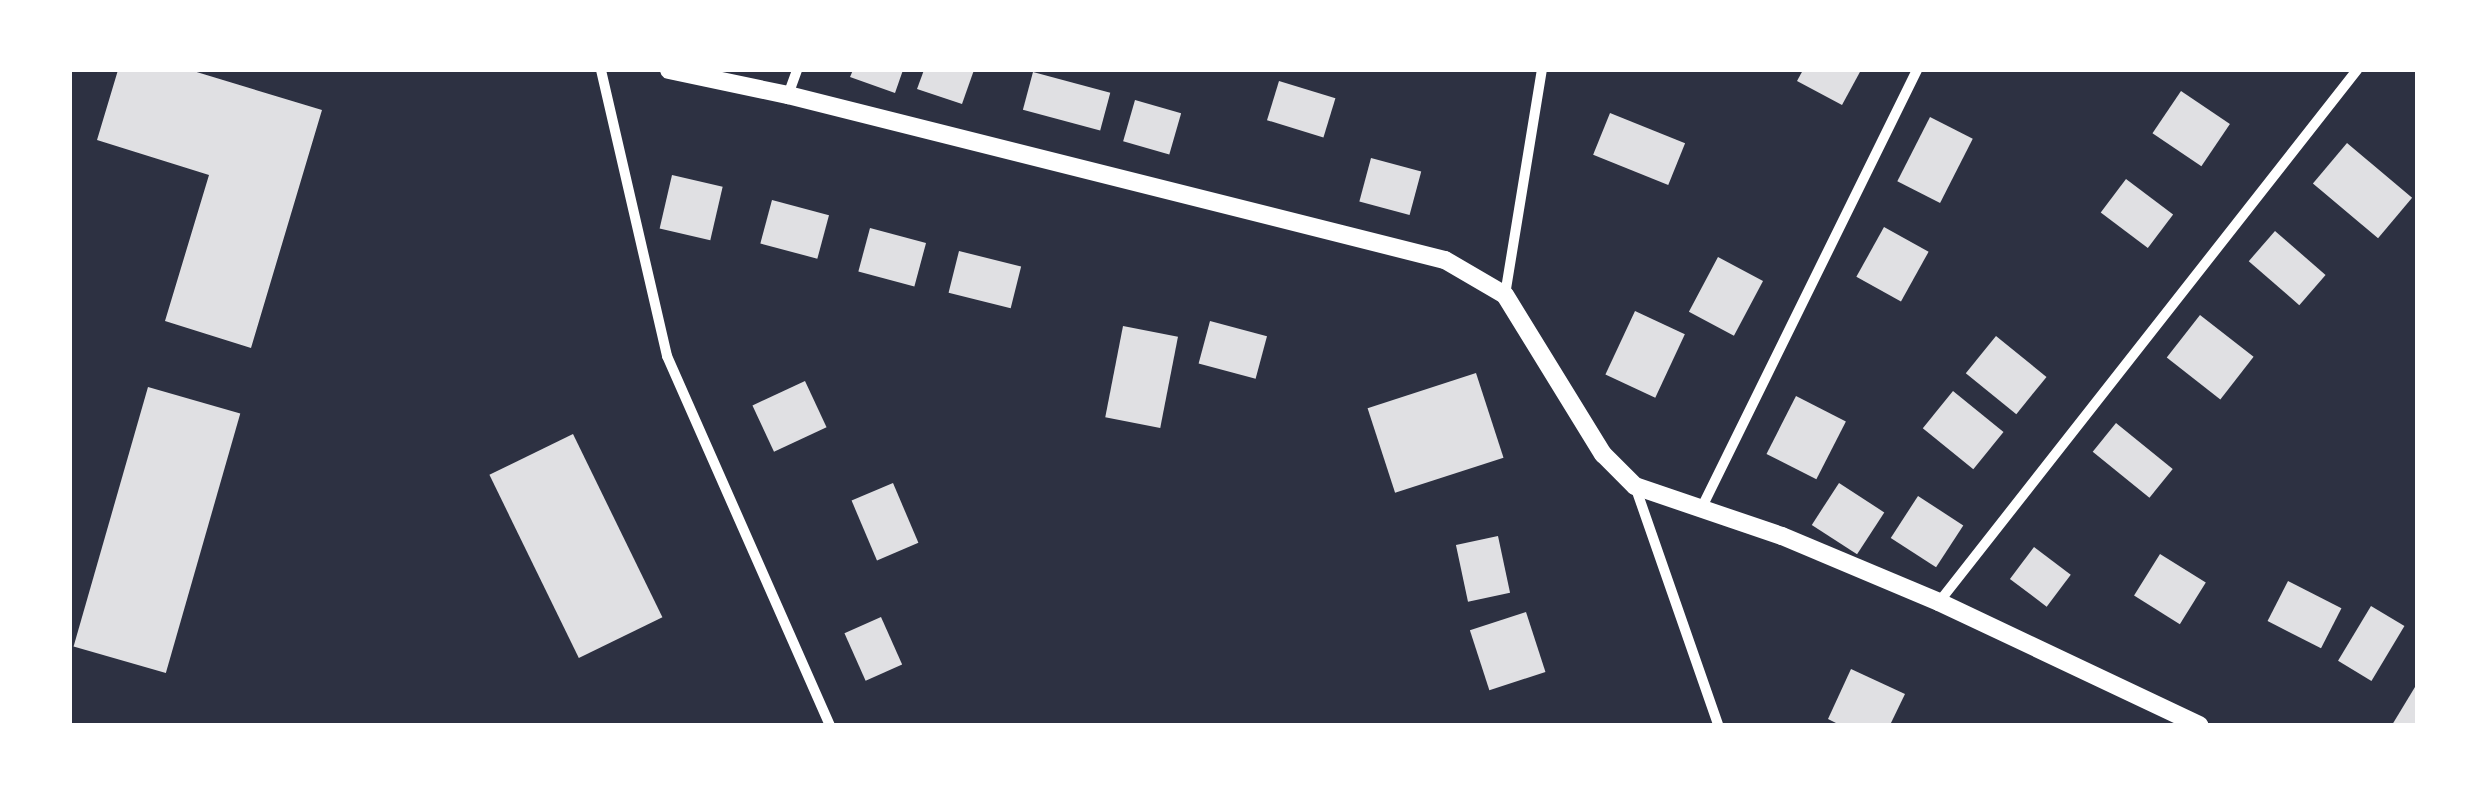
<!DOCTYPE html>
<html>
<head>
<meta charset="utf-8">
<style>
  body { margin:0 }
  #map { position:relative; width:2487px; height:795px; overflow:hidden; background:#2d3142; font-family:"Noto Sans",sans-serif }
  div>[style] { position:absolute }
  [style*='--x'] { left:calc(var(--x)*1px); top:calc(var(--y)*1px); width:calc(var(--w)*1px); rotate:calc(var(--a)*1deg) }
  .building>* { inset:0; background:#e0e0e3; transform-origin:0 0 }
  .minor>* { height:10px; margin:-5px; padding:0 5px; transform-origin:5px; border-radius:5px; background:#fff }
  .tertiary>* { height:18px; margin:-9px; padding:0 9px; transform-origin:9px; border-radius:9px; background:#fff }
  span { translate:-50% -50%; white-space:nowrap; text-align:center; line-height:1.15; -webkit-text-stroke:10px #fff; paint-order:stroke }
  .frame { position:absolute; inset:0; border:72px solid #fff; pointer-events:none }
</style>
</head>
<body>
<div id="map">
  <div class="building">
    <div style="clip-path:polygon(118px 70px,190px 70px,322px 110px,251px 348px,165px 321px,209px 175px,97px 140px)"></div>
    <div style="clip-path:polygon(853px 70px,903px 70px,895px 93px,850px 77px)"></div>
    <div style="clip-path:polygon(924px 70px,974px 70px,962px 104px,917px 89px)"></div>
    <div style="clip-path:polygon(1803px 70px,1861px 70px,1842px 105px,1797px 81px)"></div>
    <div style="left:1033px;top:72px;width:80px;height:39px;rotate:15deg"></div>
    <div style="left:1279px;top:81px;width:59px;height:41px;rotate:17deg"></div>
    <div style="left:2181px;top:91px;width:59px;height:51px;rotate:34deg"></div>
    <div style="left:1135px;top:100px;width:48px;height:43px;rotate:16deg"></div>
    <div style="left:1610px;top:113px;width:81px;height:45px;rotate:22deg"></div>
    <div style="left:1930px;top:117px;width:48px;height:72px;rotate:27deg"></div>
    <div style="left:2347px;top:143px;width:85px;height:53px;rotate:40deg"></div>
    <div style="left:1371px;top:158px;width:52px;height:45px;rotate:15deg"></div>
    <div style="left:672px;top:175px;width:52px;height:55px;rotate:13deg"></div>
    <div style="left:2126px;top:179px;width:59px;height:42px;rotate:37deg"></div>
    <div style="left:772px;top:200px;width:59px;height:45px;rotate:15deg"></div>
    <div style="left:1884px;top:227px;width:51px;height:57px;rotate:29deg"></div>
    <div style="left:870px;top:228px;width:58px;height:45px;rotate:15deg"></div>
    <div style="left:2275px;top:231px;width:67px;height:40px;rotate:41deg"></div>
    <div style="left:959px;top:251px;width:64px;height:43px;rotate:14deg"></div>
    <div style="left:1718px;top:257px;width:51px;height:62px;rotate:28deg"></div>
    <div style="left:1635px;top:311px;width:55px;height:70px;rotate:25deg"></div>
    <div style="left:2200px;top:315px;width:68px;height:54px;rotate:38deg"></div>
    <div style="left:1210px;top:321px;width:59px;height:44px;rotate:15deg"></div>
    <div style="left:1123px;top:326px;width:56px;height:93px;rotate:11deg"></div>
    <div style="left:1996px;top:336px;width:65px;height:48px;rotate:39deg"></div>
    <div style="left:1476px;top:373px;width:89px;height:114px;rotate:72deg"></div>
    <div style="left:805px;top:381px;width:51px;height:58px;rotate:65deg"></div>
    <div style="left:148px;top:387px;width:96px;height:270px;rotate:16deg"></div>
    <div style="left:1953px;top:391px;width:65px;height:48px;rotate:39deg"></div>
    <div style="left:1796px;top:396px;width:56px;height:65px;rotate:27deg"></div>
    <div style="left:2116px;top:423px;width:73px;height:37px;rotate:39deg"></div>
    <div style="left:573px;top:434px;width:204px;height:93px;rotate:64deg"></div>
    <div style="left:893px;top:483px;width:65px;height:45px;rotate:67deg"></div>
    <div style="left:1839px;top:483px;width:54px;height:50px;rotate:33deg"></div>
    <div style="left:1918px;top:496px;width:54px;height:50px;rotate:33deg"></div>
    <div style="left:1498px;top:536px;width:58px;height:43px;rotate:78deg"></div>
    <div style="left:2034px;top:547px;width:46px;height:40px;rotate:37deg"></div>
    <div style="left:2160px;top:554px;width:54px;height:49px;rotate:32deg"></div>
    <div style="left:2288px;top:581px;width:60px;height:45px;rotate:27deg"></div>
    <div style="left:2371px;top:606px;width:39px;height:64px;rotate:31deg"></div>
    <div style="left:1526px;top:612px;width:63px;height:59px;rotate:72deg"></div>
    <div style="left:881px;top:617px;width:52px;height:40px;rotate:66deg"></div>
    <div style="clip-path:polygon(1851px 669px,1905px 694px,1890px 725px,1840px 725px,1828px 719px)"></div>
    <div style="clip-path:polygon(2415px 687px,2417px 725px,2392px 725px)"></div>
  </div>
  <div class="minor">
    <div style="--x:601;--y:70;--w:294;--a:77"></div>
    <div style="--x:667;--y:356;--w:403;--a:66.2"></div>
    <div style="--x:788;--y:95;--w:27;--a:-70"></div>
    <div style="--x:1505;--y:295;--w:228;--a:-80.7"></div>
    <div style="--x:1635;--y:486;--w:253;--a:70.8"></div>
    <div style="--x:1702;--y:507;--w:487;--a:-63.8"></div>
    <div style="--x:1939;--y:602;--w:677;--a:-51.84"></div>
  </div>
  <div class="tertiary">
    <div style="--x:669;--y:70;--w:122;--a:11.9"></div>
    <div style="--x:788;--y:95;--w:677;--a:14.1"></div>
    <div style="--x:1445;--y:260;--w:69;--a:30.3"></div>
    <div style="--x:1505;--y:295;--w:187;--a:58.4"></div>
    <div style="--x:1603;--y:454;--w:45;--a:45"></div>
    <div style="--x:1635;--y:486;--w:155;--a:18.8"></div>
    <div style="--x:1782;--y:536;--w:170;--a:22.8"></div>
    <div style="--x:1939;--y:602;--w:288;--a:25.3"></div>
  </div>
  <div class="frame"></div>
</div>
</body>
</html>
